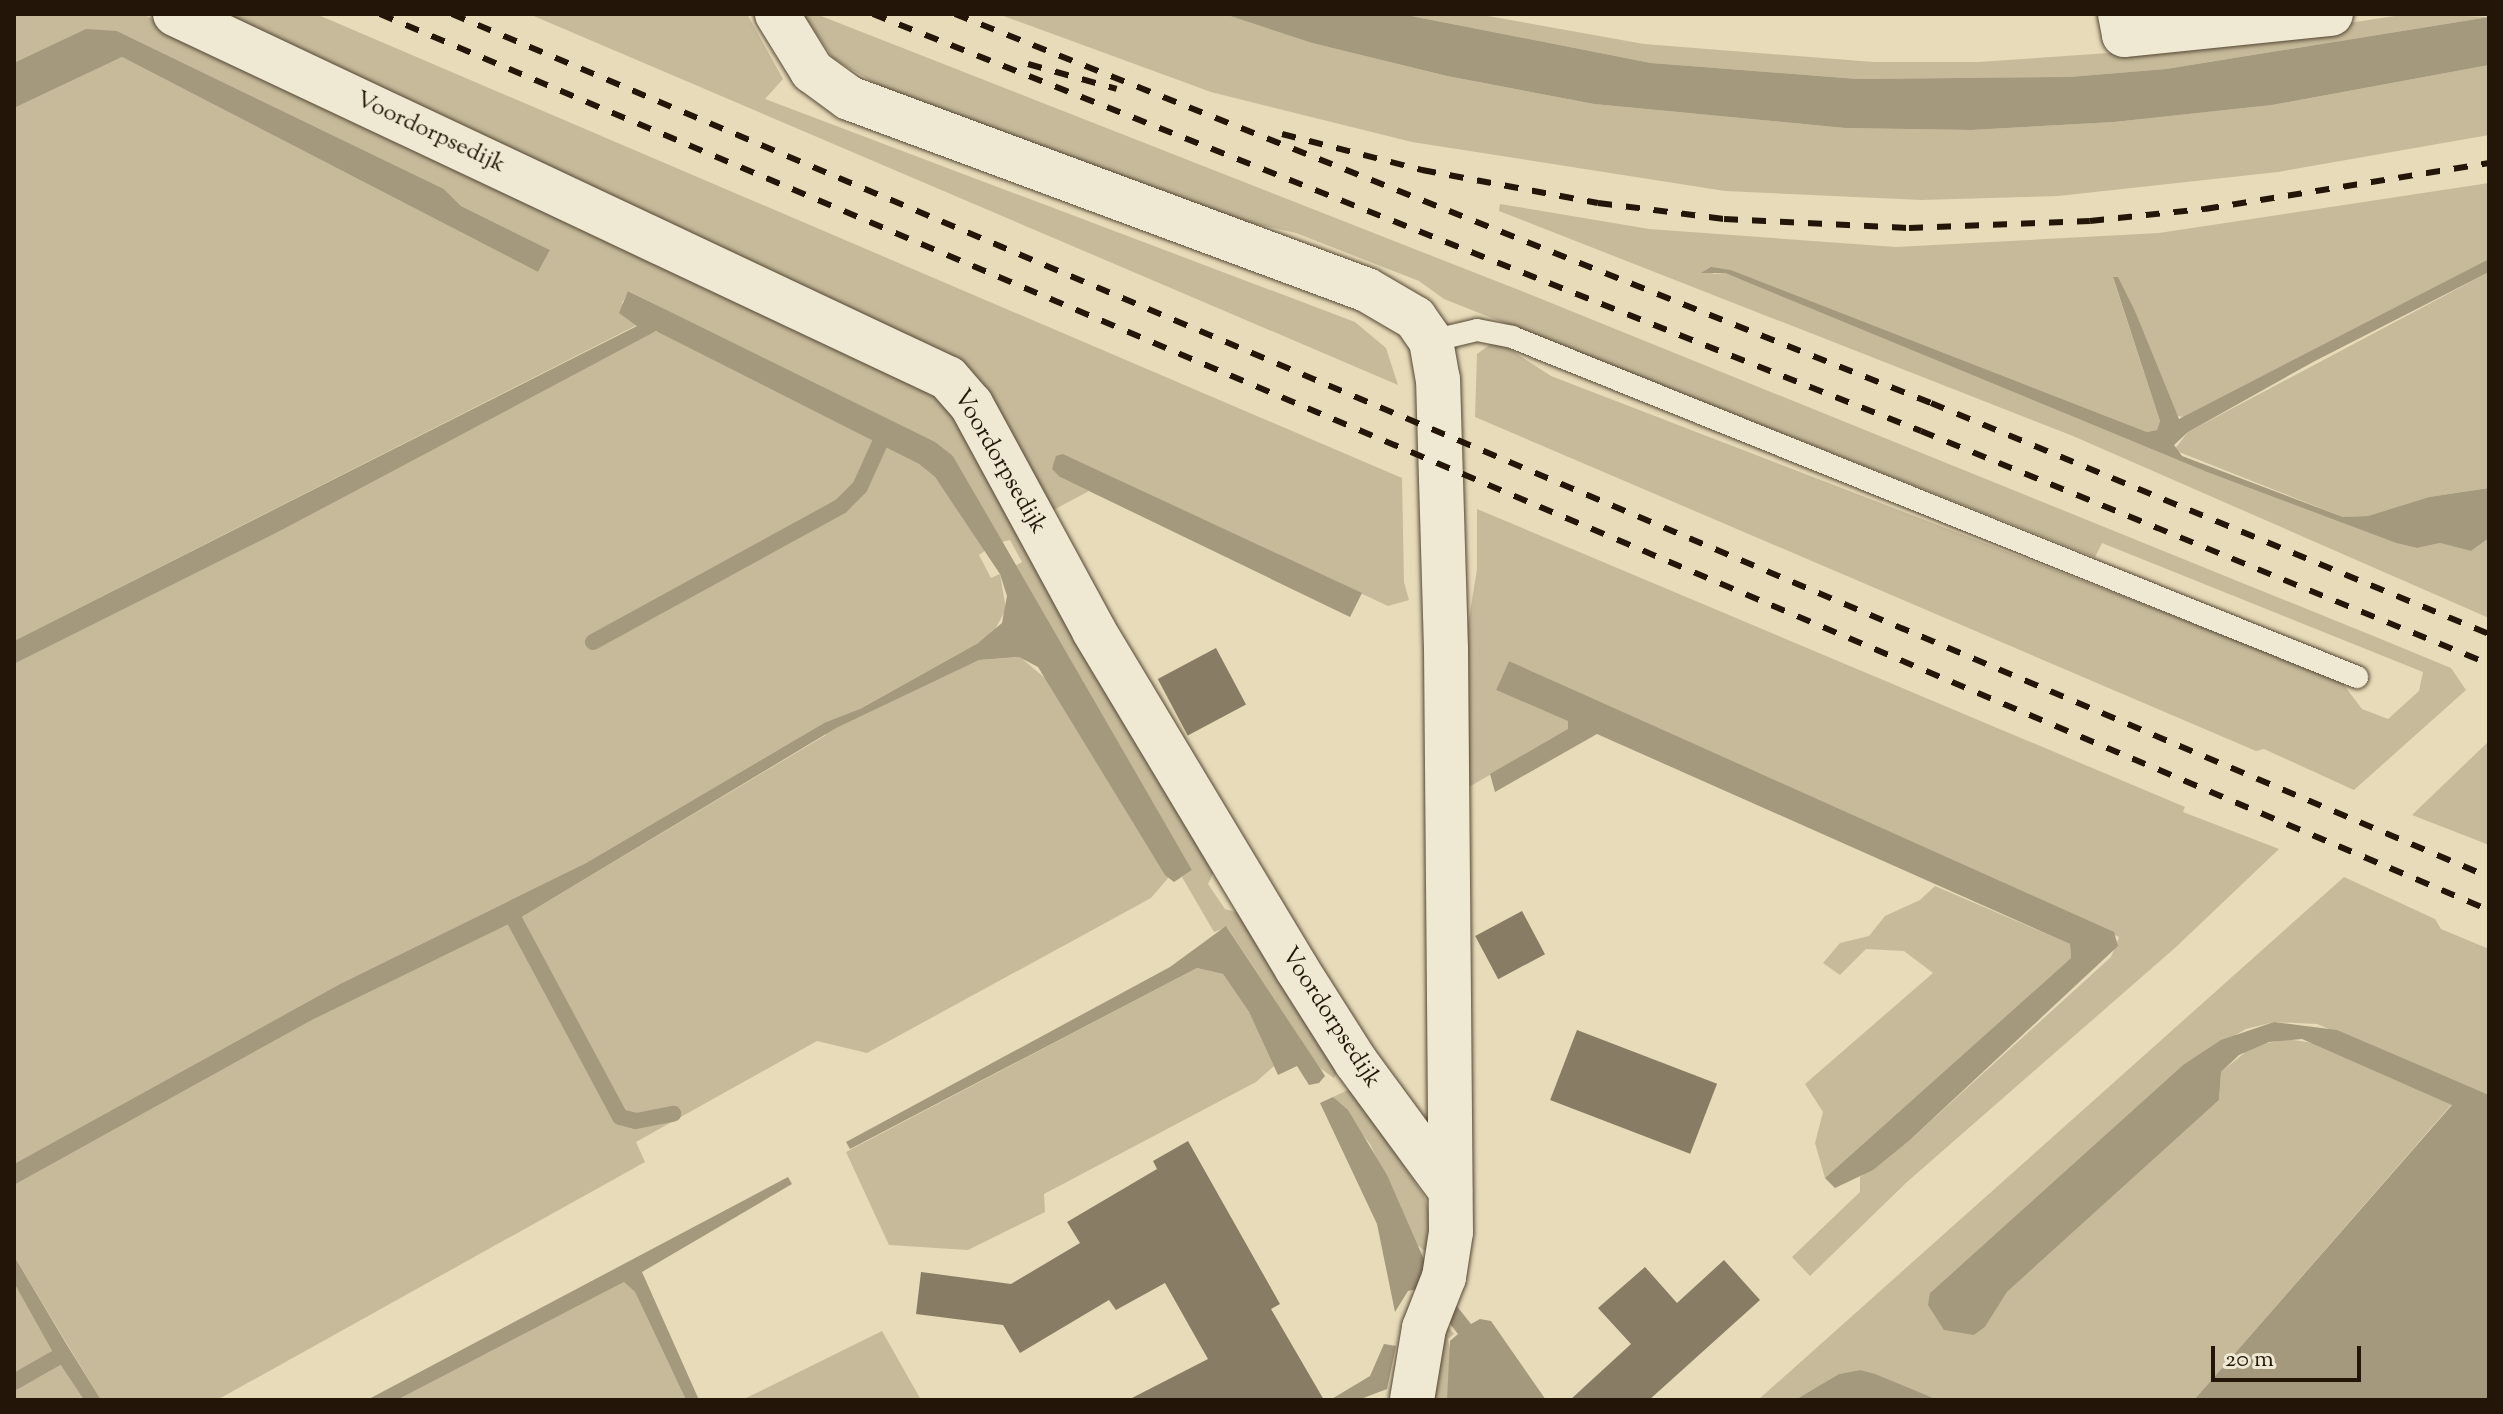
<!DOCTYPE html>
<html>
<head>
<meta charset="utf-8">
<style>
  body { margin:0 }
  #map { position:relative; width:2503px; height:1414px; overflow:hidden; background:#e7dbb9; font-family:"Sorts Mill Goudy",serif }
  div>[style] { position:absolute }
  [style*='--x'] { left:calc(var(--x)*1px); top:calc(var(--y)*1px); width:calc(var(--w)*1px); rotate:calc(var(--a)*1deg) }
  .green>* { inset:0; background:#c6ba9b }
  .water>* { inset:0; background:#a4987d }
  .stream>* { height:16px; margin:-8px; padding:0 8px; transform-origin:8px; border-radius:8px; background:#a4987d }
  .building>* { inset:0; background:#897c64; transform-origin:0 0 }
  .roads { filter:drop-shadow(0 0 2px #544734) drop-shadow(0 0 2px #544734) }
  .service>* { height:22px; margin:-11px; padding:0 11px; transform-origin:11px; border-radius:11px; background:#efe8d2 }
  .minor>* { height:44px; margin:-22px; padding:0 22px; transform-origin:22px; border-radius:22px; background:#efe8d2 }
  .rail>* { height:6px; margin-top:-3px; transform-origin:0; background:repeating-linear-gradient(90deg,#231608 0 14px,transparent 0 28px) }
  span { translate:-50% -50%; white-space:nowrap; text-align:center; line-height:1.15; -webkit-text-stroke:6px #efe8d2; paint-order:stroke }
  .street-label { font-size:24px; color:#231608 }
  .frame { position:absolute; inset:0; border:16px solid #231608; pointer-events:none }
  .scale { position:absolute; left:2211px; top:1346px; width:150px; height:36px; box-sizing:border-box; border:4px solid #231608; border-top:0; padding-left:10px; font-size:24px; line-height:28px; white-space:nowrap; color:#231608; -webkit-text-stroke:6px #efe8d2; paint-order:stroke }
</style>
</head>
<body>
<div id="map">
  <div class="green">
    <div style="clip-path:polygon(14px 14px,142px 14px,945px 395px,1215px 870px,1208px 884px,1225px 909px,1242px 914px,1338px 1071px,1334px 1078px,1320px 1068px,1227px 927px,1214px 932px,1182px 877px,1192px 870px,1015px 566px,1022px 562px,1010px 540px,1002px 542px,953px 456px,629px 291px,622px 303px,637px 325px,14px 641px,14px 108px,122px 57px,538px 272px,550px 250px,461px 206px,444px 189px,117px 31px,14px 63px)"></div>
    <div style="clip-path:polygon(204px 14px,316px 14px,1402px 478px,1404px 582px,1409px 600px,1388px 606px,1063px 454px,1060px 477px,1089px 491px,1046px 514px,979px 390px)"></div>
    <div style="clip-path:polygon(529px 14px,747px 14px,783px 79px,765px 99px,1355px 322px,1386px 348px,1398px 385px)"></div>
    <div style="clip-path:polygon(803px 14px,816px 14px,1534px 296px,2371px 635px,2451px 668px,2466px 690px,2354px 790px,2264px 749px,2256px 751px,1475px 417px,1477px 354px,1491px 344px,1505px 346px,1551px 376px,2340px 680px,2362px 709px,2388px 719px,2419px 691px,2423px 672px,2102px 543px,2095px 557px,1444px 299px,1419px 281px,1296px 233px,1228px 218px,883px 88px,834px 59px)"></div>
    <div style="clip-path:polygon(998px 14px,1224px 14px,1312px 43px,1447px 76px,1594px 104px,1845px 128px,1971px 130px,2114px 122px,2272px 105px,2489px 65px,2489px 135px,2278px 172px,2058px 196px,1921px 200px,1725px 191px,1412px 142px,1211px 92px)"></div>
    <div style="clip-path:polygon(1401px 14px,1477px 14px,1644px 44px,1874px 62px,1978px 62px,2183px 48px,2408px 14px,2489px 17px,2166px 69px,2069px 77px,1857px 79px,1651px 63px)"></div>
    <div style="clip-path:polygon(2489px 183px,2489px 259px,2188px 418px,2173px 415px,2135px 311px,2113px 278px,2160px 421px,2157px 430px,2147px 432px,1731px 270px,1715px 269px,1713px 274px,1725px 273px,2207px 472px,2396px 543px,2417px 548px,2440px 543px,2471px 551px,2489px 538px,2489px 618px,2073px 436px,1499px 211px,1500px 204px,1649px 229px,1896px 247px,2159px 233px)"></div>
    <div style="clip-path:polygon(2489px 272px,2489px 488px,2429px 497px,2368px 516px,2343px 517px,2174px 450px,2188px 432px)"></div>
    <div style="clip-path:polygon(650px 331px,663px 332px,919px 464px,935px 477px,986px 550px,979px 555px,991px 578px,1000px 574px,1006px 609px,992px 635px,858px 710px,861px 714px,979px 660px,1020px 657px,1052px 684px,1169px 877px,1151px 898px,867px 1053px,817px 1041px,636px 1142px,645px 1162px,217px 1400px,101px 1400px,14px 1256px,14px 1185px,312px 1020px,515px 921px,826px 735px,824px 723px,586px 863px,340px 984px,14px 1164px,14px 664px,278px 532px)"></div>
    <div style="clip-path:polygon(1477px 509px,2185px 807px,2183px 812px,2279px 849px,2176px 947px,1907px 1182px,1810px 1276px,1792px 1257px,1860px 1192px,1860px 1177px,1911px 1139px,2111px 957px,2119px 937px,1509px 661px,1496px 690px,1569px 721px,1568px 730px,1467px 788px,1465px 643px,1477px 569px)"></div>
    <div style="clip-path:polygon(2489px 741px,2489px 845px,2412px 815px)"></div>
    <div style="clip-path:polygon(2344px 877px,2435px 919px,2441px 929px,2489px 949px,2489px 1095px,2317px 1024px,2274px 1022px,2246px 1029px,2183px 1065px,1930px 1293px,1974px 1335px,1985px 1327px,2007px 1292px,2219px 1100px,2221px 1072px,2253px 1046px,2288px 1039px,2319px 1044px,2452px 1104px,2194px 1400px,1938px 1400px,1860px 1370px,1839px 1374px,1795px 1400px,1758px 1400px)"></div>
    <div style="clip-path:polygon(1935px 886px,2070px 944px,2071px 958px,1825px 1178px,1815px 1143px,1823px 1112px,1805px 1084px,1933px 973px,1904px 951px,1866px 949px,1840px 975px,1823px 963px,1840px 943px,1869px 936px,1885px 916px,1920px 900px)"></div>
    <div style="clip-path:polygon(1197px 968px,1223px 974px,1249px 1012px,1274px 1066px,1256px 1082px,1044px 1194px,1045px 1212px,968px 1250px,889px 1245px,846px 1152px)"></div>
    <div style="clip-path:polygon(1348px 1090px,1356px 1094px,1424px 1196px,1432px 1221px,1428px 1253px,1417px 1245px,1370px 1144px,1333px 1097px)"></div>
    <div style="clip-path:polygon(624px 1282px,635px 1292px,686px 1400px,397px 1400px)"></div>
    <div style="clip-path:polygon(14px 1283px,56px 1358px,84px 1400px,14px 1400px)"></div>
    <div style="clip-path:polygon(1446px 1324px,1454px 1334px,1448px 1339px,1452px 1360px,1447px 1400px,1432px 1400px)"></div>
    <div style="clip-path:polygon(882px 1331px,921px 1400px,742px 1400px)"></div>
  </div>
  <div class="water">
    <div style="clip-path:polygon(1224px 14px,1401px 14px,1651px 63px,1857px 79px,2069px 77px,2166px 69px,2489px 17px,2489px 65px,2272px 105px,2114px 122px,1971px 130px,1845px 128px,1594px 104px,1447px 76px,1312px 43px)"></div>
    <div style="clip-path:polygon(86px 29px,117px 31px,444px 189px,461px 206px,550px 250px,538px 272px,122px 57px,14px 108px,14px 63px)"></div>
    <div style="clip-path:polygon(2489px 259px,2489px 272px,2313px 362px,2188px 432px,2174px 445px,2182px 456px,2343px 517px,2368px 516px,2429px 497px,2489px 488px,2489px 538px,2471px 551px,2440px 543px,2417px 548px,2396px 543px,2207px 472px,1725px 273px,1701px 273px,1711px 267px,1731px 270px,2147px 432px,2157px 430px,2160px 421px,2113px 277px,2118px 277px,2135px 311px,2179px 419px)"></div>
    <div style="clip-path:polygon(628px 291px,935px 442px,953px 456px,1192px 870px,1174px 882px,1165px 875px,1038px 667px,1019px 657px,979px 660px,836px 728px,515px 921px,312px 1020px,14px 1185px,14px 1164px,340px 984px,586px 863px,824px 723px,860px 709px,978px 643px,1002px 623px,1007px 596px,1000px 574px,935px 477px,919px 464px,656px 331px,278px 532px,14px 664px,14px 641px,637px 326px,619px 313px)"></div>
    <div style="clip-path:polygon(1063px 454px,1362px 593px,1350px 617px,1060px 477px,1052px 469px,1056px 456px)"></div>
    <div style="clip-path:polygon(1509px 661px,2114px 932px,2118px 946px,1911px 1139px,1873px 1170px,1835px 1188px,1825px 1178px,2071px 958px,2070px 944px,1597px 734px,1495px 792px,1490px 774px,1568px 729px,1568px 721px,1496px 690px)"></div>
    <div style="clip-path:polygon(1226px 926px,1320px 1068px,1325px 1076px,1319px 1083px,1309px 1085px,1297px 1066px,1278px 1075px,1249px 1012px,1223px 974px,1197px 968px,850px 1149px,846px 1142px,1170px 967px)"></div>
    <div style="clip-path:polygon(2274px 1022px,2337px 1030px,2489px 1095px,2489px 1400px,2194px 1400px,2452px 1105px,2302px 1039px,2269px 1042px,2239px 1055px,2221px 1072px,2219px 1100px,2007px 1292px,1985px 1327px,1974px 1335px,1944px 1330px,1928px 1305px,1930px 1293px,2183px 1065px,2221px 1040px)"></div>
    <div style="clip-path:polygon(1333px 1097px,1348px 1110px,1387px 1175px,1429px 1271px,1471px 1324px,1480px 1319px,1491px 1321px,1546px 1400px,1447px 1400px,1450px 1341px,1458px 1334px,1422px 1288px,1408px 1291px,1395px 1312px,1377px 1224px,1320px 1103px)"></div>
    <div style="clip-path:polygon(788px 1177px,792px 1184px,642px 1272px,699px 1400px,686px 1400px,635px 1292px,624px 1282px,397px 1400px,367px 1400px)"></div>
    <div style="clip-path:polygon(14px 1256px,67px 1345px,101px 1400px,84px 1400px,56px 1358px,14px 1283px)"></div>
    <div style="clip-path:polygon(1384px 1344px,1396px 1346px,1387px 1389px,1358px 1400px,1330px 1400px,1370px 1376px)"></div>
    <div style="clip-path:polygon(1860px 1370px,1875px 1374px,1938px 1400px,1795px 1400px,1839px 1374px)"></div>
  </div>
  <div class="stream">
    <div style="--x:593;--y:642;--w:283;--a:-28.7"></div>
    <div style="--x:841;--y:506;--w:27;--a:-45"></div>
    <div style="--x:860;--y:487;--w:48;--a:-65.6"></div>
    <div style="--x:515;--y:921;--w:222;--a:61.8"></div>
    <div style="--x:620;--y:1117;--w:16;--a:14"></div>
    <div style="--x:636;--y:1121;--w:38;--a:-11"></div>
    <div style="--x:14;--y:1382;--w:48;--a:-29.7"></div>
  </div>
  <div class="building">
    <div style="left:1216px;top:648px;width:64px;height:66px;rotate:62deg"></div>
    <div style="left:1522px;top:911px;width:49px;height:53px;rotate:62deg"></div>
    <div style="left:1577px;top:1030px;width:150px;height:75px;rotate:21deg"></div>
    <div style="clip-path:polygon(1188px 1141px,1280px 1304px,1271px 1309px,1324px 1400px,1128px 1400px,1208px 1359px,1165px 1283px,1116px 1310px,1109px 1300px,1020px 1353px,1003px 1325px,916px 1314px,921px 1272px,1011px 1284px,1080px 1243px,1067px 1222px,1157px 1169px,1153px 1161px)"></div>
    <div style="clip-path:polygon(1724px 1260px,1760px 1300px,1649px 1400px,1570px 1400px,1631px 1344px,1598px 1308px,1645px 1267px,1677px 1303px)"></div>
  </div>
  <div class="roads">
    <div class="service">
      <div style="--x:1431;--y:341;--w:47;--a:-13.4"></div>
      <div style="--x:1477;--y:330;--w:36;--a:11"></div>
      <div style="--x:1512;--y:337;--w:911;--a:21.92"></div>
    </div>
    <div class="minor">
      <div style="--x:175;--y:14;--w:854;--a:25.22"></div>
      <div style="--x:948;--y:378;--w:35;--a:49"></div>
      <div style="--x:971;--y:404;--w:258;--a:61.5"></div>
      <div style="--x:1094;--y:631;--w:394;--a:59"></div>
      <div style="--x:1297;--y:969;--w:110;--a:57.6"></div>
      <div style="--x:1356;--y:1062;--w:159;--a:53.7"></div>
      <div style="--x:777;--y:14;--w:67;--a:58.4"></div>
      <div style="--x:812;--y:71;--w:46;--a:36.1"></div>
      <div style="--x:849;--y:98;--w:552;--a:20.34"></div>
      <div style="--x:1367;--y:290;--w:56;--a:30.3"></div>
      <div style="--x:1415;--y:318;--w:28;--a:55"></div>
      <div style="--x:1431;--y:341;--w:39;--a:80"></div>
      <div style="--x:1438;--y:379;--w:270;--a:88.3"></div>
      <div style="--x:1446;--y:649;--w:583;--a:89.51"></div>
      <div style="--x:1451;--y:1232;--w:46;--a:98.8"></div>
      <div style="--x:1444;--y:1277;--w:55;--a:111.4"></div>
      <div style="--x:1424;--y:1328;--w:73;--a:99.5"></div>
      <div style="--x:2120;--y:14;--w:21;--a:79"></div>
      <div style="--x:2124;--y:35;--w:208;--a:-5.8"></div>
    </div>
  </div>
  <div class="rail">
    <div style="--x:380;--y:14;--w:2291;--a:23.02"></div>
    <div style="--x:452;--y:14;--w:2212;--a:22.96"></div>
    <div style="--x:873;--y:14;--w:1128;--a:21.7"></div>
    <div style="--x:1921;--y:431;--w:614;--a:22.3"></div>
    <div style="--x:955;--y:14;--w:1051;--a:21.73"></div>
    <div style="--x:1931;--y:403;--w:604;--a:22.49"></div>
    <div style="--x:1028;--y:64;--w:92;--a:15.7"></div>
    <div style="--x:1282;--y:134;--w:145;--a:14.4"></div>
    <div style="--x:1422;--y:170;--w:179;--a:10.6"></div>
    <div style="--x:1598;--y:203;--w:127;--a:7.2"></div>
    <div style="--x:1724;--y:219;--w:185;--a:2.8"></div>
    <div style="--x:1909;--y:228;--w:181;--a:-2.2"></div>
    <div style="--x:2090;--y:221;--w:116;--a:-6"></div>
    <div style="--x:2205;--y:209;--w:288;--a:-9.2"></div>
  </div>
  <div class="street-label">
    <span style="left:430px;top:133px;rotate:25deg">Voordorpsedijk</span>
    <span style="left:999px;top:462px;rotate:60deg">Voordorpsedijk</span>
    <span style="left:1330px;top:1018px;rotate:57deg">Voordorpsedijk</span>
  </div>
  <div class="frame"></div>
  <div class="scale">20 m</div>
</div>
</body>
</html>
